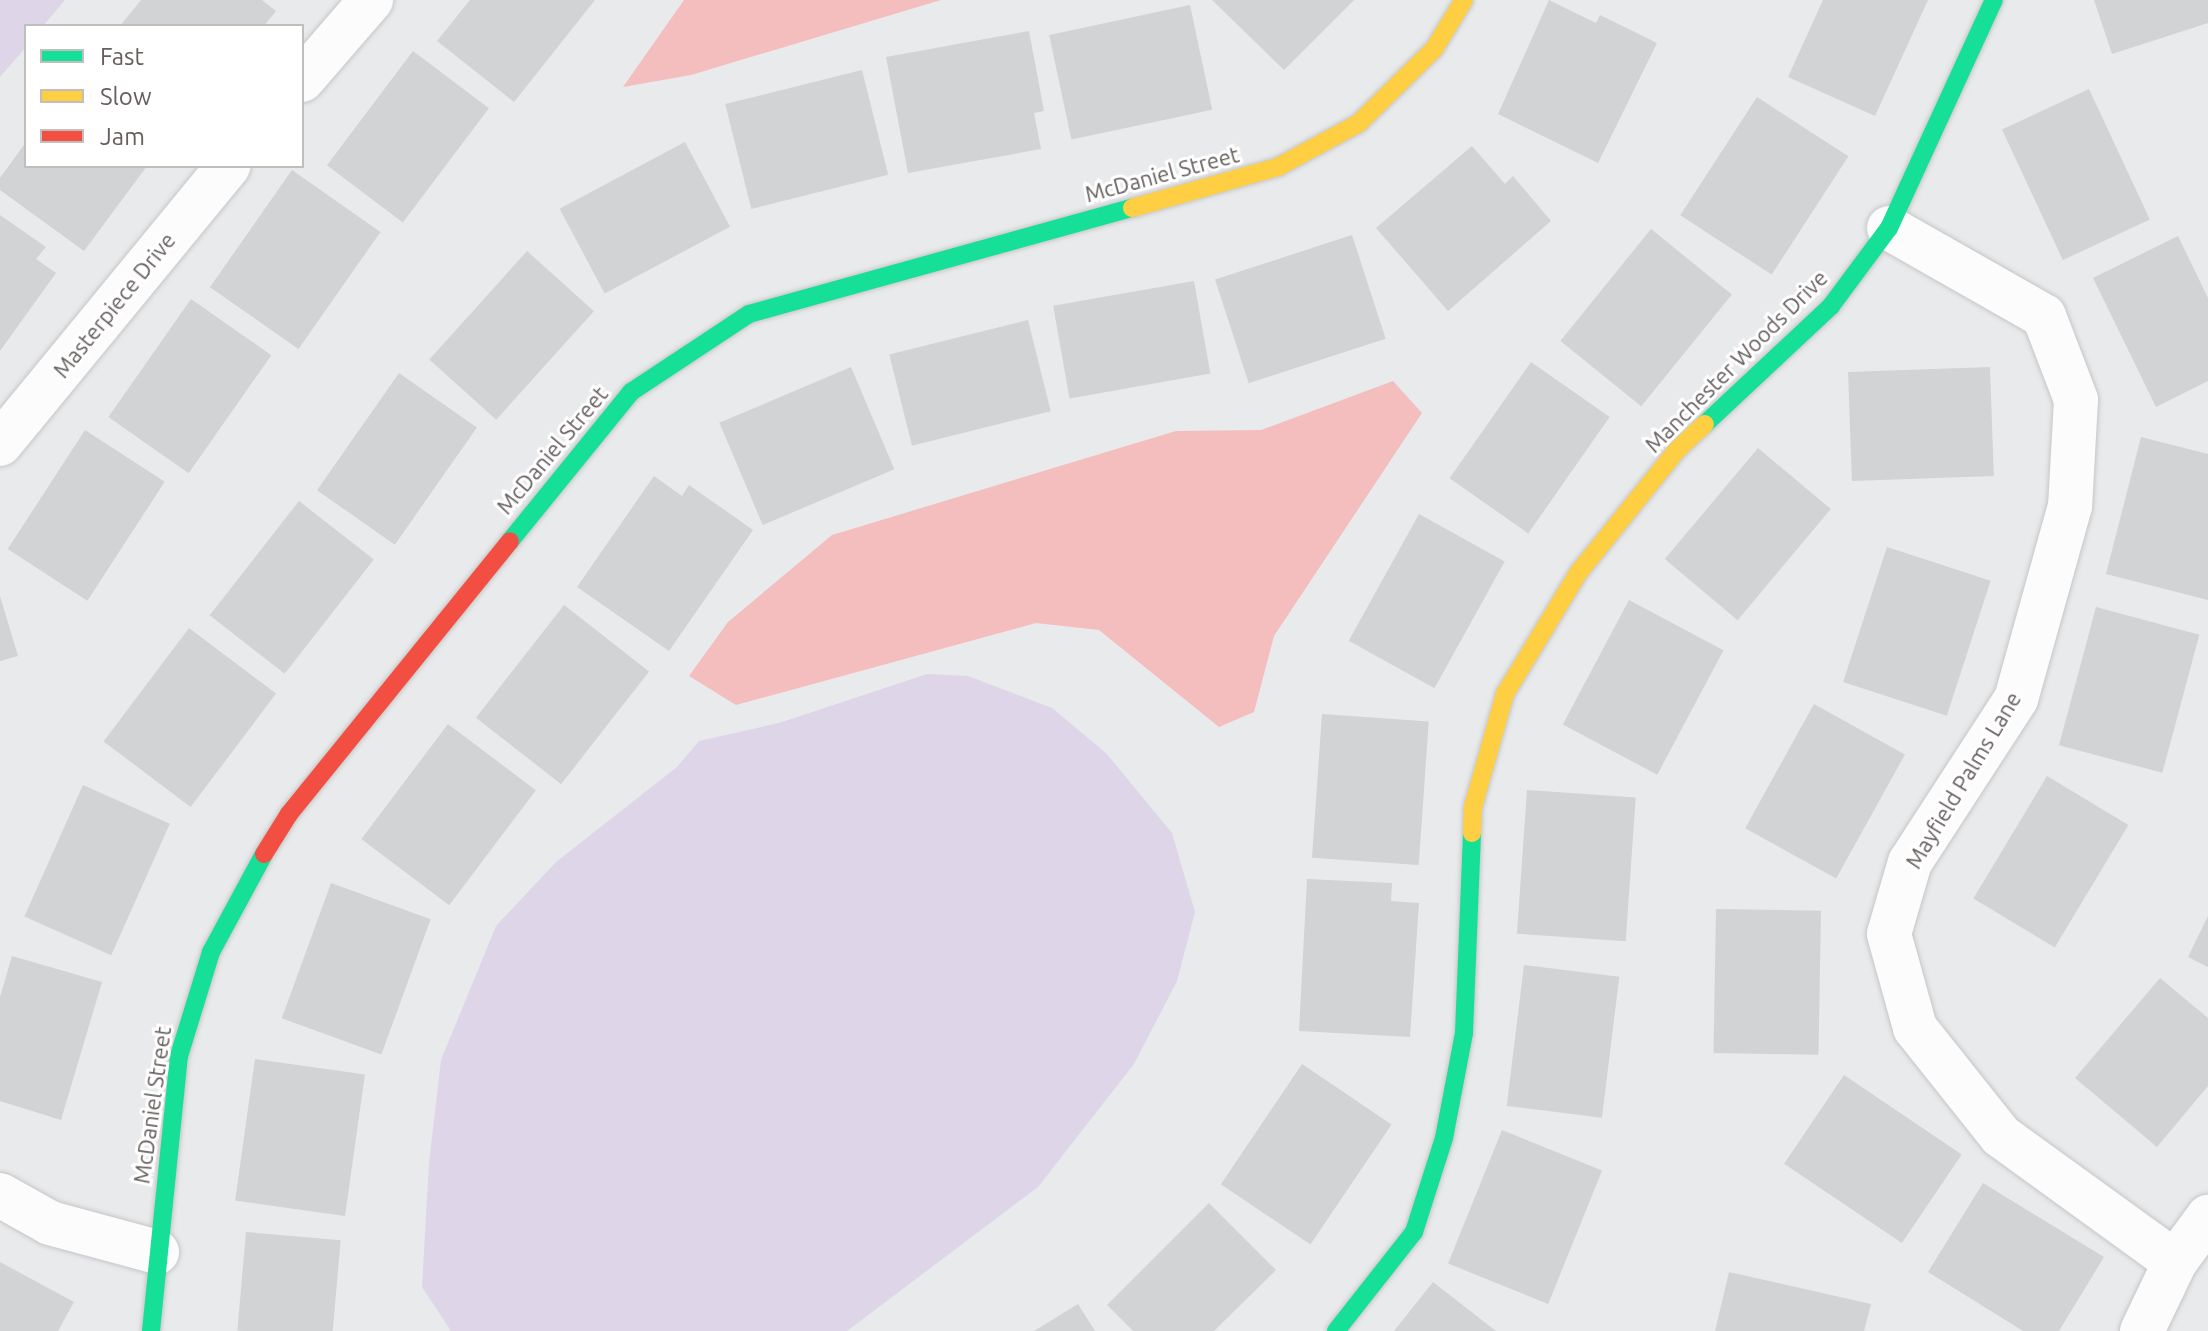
<!DOCTYPE html>
<html>
<head>
<meta charset="utf-8">
<style>
  body { margin:0 }
  #map { position:relative; width:2208px; height:1331px; overflow:hidden; background:#e8eaec; font-family:Ubuntu,sans-serif }
  div>[style] { position:absolute }
  [style*='--x'] { left:calc(var(--x)*1px); top:calc(var(--y)*1px); width:calc(var(--w)*1px); rotate:calc(var(--a)*1deg) }
  .green>* { inset:0; background:#ded5e8 }
  .water>* { inset:0; background:#f4bebf }
  .building>* { inset:0; background:#d1d3d5; transform-origin:0 0 }
  .roads { filter:drop-shadow(0 0 2px #c7c6c7) drop-shadow(0 0 2px #c7c6c7) }
  .street>* { height:44px; margin:-22px; padding:0 22px; transform-origin:22px; border-radius:22px; background:#fcfcfc }
  .fast>* { height:18px; margin:-9px; padding:0 9px; transform-origin:9px; border-radius:9px; background:#16e098 }
  .slow>* { height:18px; margin:-9px; padding:0 9px; transform-origin:9px; border-radius:9px; background:#ffcf43 }
  .jam>* { height:18px; margin:-9px; padding:0 9px; transform-origin:9px; border-radius:9px; background:#f24e42 }
  span { translate:-50% -50%; white-space:nowrap; text-align:center; line-height:1.15; -webkit-text-stroke:6px #fff; paint-order:stroke }
  .street-label { font-size:22px; color:#655e5d }
  .legend { position:absolute; left:24px; top:24px; width:280px; height:144px; box-sizing:border-box; background:#fff; border:2px solid #c1bfbe; margin:0; padding:10px 14px; list-style:none; font-size:24px; color:#655e5d }
  .legend li { display:flex; align-items:center; gap:16px; height:40px }
  .legend b { width:40px; border:2px solid #c1bfbe }
</style>
</head>
<body>
<div id="map">
  <div class="green">
    <div style="clip-path:polygon(0 0,65px 0,43px 26px,26px 26px,26px 47px,0 77px)"></div>
    <div style="clip-path:polygon(927px 674px,968px 676px,1052px 708px,1106px 753px,1172px 833px,1195px 912px,1177px 981px,1134px 1064px,1038px 1187px,847px 1331px,451px 1331px,422px 1287px,429px 1163px,441px 1060px,496px 926px,556px 862px,677px 767px,699px 741px,779px 723px)"></div>
  </div>
  <div class="water">
    <div style="clip-path:polygon(684px 0,941px 0,691px 75px,623px 87px)"></div>
    <div style="clip-path:polygon(1393px 381px,1422px 413px,1274px 636px,1254px 712px,1219px 727px,1099px 630px,1036px 623px,736px 705px,689px 676px,728px 622px,832px 535px,1176px 431px,1261px 430px)"></div>
  </div>
  <div class="building">
    <div style="clip-path:polygon(141px 0,262px 0,276px 11px,264px 26px,120px 26px)"></div>
    <div style="clip-path:polygon(470px 0,595px 0,514px 102px,437px 41px)"></div>
    <div style="clip-path:polygon(1212px 0,1354px 0,1284px 70px)"></div>
    <div style="clip-path:polygon(1549px 0,1596px 23px,1600px 15px,1657px 43px,1598px 163px,1498px 114px)"></div>
    <div style="clip-path:polygon(1823px 0,1928px 0,1875px 116px,1788px 77px)"></div>
    <div style="clip-path:polygon(2094px 0,2208px 0,2208px 23px,2112px 54px)"></div>
    <div style="left:1190px;top:5px;width:107px;height:144px;rotate:78deg"></div>
    <div style="clip-path:polygon(1029px 31px,1044px 111px,1034px 113px,1041px 149px,908px 173px,886px 57px)"></div>
    <div style="left:413px;top:51px;width:95px;height:143px;rotate:37deg"></div>
    <div style="left:862px;top:70px;width:108px;height:141px;rotate:76deg"></div>
    <div style="left:2089px;top:89px;width:144px;height:96px;rotate:65deg"></div>
    <div style="left:1757px;top:97px;width:109px;height:141px;rotate:33deg"></div>
    <div style="clip-path:polygon(26px 142px,26px 166px,147px 166px,84px 251px,0 190px,0 178px)"></div>
    <div style="left:685px;top:142px;width:96px;height:142px;rotate:62deg"></div>
    <div style="clip-path:polygon(1472px 146px,1505px 184px,1513px 176px,1551px 221px,1448px 311px,1376px 228px)"></div>
    <div style="left:292px;top:170px;width:108px;height:143px;rotate:35deg"></div>
    <div style="clip-path:polygon(0 215px,46px 247px,36px 259px,56px 273px,0 351px)"></div>
    <div style="left:1651px;top:229px;width:104px;height:144px;rotate:39deg"></div>
    <div style="left:1352px;top:235px;width:109px;height:144px;rotate:72deg"></div>
    <div style="clip-path:polygon(2178px 236px,2208px 298px,2208px 381px,2156px 407px,2093px 278px)"></div>
    <div style="left:527px;top:251px;width:90px;height:146px;rotate:42deg"></div>
    <div style="left:1194px;top:281px;width:94px;height:143px;rotate:80deg"></div>
    <div style="left:191px;top:299px;width:98px;height:144px;rotate:35deg"></div>
    <div style="left:1028px;top:320px;width:94px;height:143px;rotate:76deg"></div>
    <div style="left:1531px;top:362px;width:96px;height:142px;rotate:35deg"></div>
    <div style="left:851px;top:367px;width:111px;height:143px;rotate:67deg"></div>
    <div style="left:1990px;top:367px;width:109px;height:142px;rotate:88deg"></div>
    <div style="left:399px;top:373px;width:95px;height:143px;rotate:35deg"></div>
    <div style="left:85px;top:430px;width:95px;height:142px;rotate:33deg"></div>
    <div style="clip-path:polygon(2141px 437px,2208px 454px,2208px 600px,2106px 574px)"></div>
    <div style="left:1758px;top:448px;width:95px;height:145px;rotate:40deg"></div>
    <div style="clip-path:polygon(654px 476px,682px 496px,689px 485px,753px 530px,669px 651px,577px 587px)"></div>
    <div style="left:299px;top:501px;width:95px;height:145px;rotate:38deg"></div>
    <div style="left:1419px;top:514px;width:98px;height:145px;rotate:29deg"></div>
    <div style="left:1887px;top:547px;width:109px;height:142px;rotate:18deg"></div>
    <div style="clip-path:polygon(0 596px,18px 656px,0 661px)"></div>
    <div style="left:1629px;top:600px;width:107px;height:141px;rotate:28deg"></div>
    <div style="left:564px;top:605px;width:108px;height:143px;rotate:38deg"></div>
    <div style="left:2096px;top:607px;width:107px;height:143px;rotate:15deg"></div>
    <div style="left:189px;top:628px;width:109px;height:142px;rotate:37deg"></div>
    <div style="left:1814px;top:704px;width:104px;height:142px;rotate:29deg"></div>
    <div style="left:1322px;top:714px;width:107px;height:144px;rotate:4deg"></div>
    <div style="left:448px;top:724px;width:110px;height:144px;rotate:37deg"></div>
    <div style="left:2047px;top:776px;width:95px;height:143px;rotate:31deg"></div>
    <div style="left:83px;top:785px;width:95px;height:144px;rotate:24deg"></div>
    <div style="left:1527px;top:790px;width:109px;height:144px;rotate:4deg"></div>
    <div style="clip-path:polygon(1307px 879px,1392px 883px,1391px 901px,1419px 903px,1410px 1037px,1299px 1031px)"></div>
    <div style="left:331px;top:883px;width:106px;height:144px;rotate:20deg"></div>
    <div style="left:1716px;top:909px;width:105px;height:144px;rotate:1deg"></div>
    <div style="clip-path:polygon(2208px 916px,2208px 967px,2188px 957px)"></div>
    <div style="clip-path:polygon(12px 956px,102px 982px,61px 1120px,0 1101px,0 997px)"></div>
    <div style="left:1524px;top:965px;width:96px;height:142px;rotate:7deg"></div>
    <div style="clip-path:polygon(2160px 978px,2208px 1018px,2208px 1086px,2157px 1147px,2075px 1078px)"></div>
    <div style="left:255px;top:1059px;width:111px;height:143px;rotate:8deg"></div>
    <div style="left:1302px;top:1064px;width:108px;height:145px;rotate:34deg"></div>
    <div style="left:1844px;top:1075px;width:142px;height:107px;rotate:34deg"></div>
    <div style="left:1502px;top:1130px;width:108px;height:144px;rotate:22deg"></div>
    <div style="clip-path:polygon(1983px 1183px,2104px 1257px,2059px 1331px,2023px 1331px,1928px 1272px)"></div>
    <div style="clip-path:polygon(1209px 1203px,1276px 1270px,1214px 1331px,1133px 1331px,1107px 1305px)"></div>
    <div style="left:246px;top:1232px;width:95px;height:99px;rotate:5deg"></div>
    <div style="clip-path:polygon(0 1262px,74px 1302px,58px 1331px,0 1331px)"></div>
    <div style="clip-path:polygon(1729px 1272px,1871px 1304px,1864px 1331px,1715px 1331px)"></div>
    <div style="clip-path:polygon(1433px 1282px,1496px 1331px,1394px 1331px)"></div>
    <div style="clip-path:polygon(1078px 1304px,1095px 1331px,1034px 1331px)"></div>
  </div>
  <div class="roads">
    <div class="street">
      <div style="--x:302;--y:80;--w:106;--a:-49.2"></div>
      <div style="--x:1889;--y:228;--w:178;--a:29.6"></div>
      <div style="--x:2044;--y:316;--w:90;--a:69.1"></div>
      <div style="--x:2076;--y:400;--w:106;--a:93.2"></div>
      <div style="--x:2070;--y:506;--w:200;--a:105.6"></div>
      <div style="--x:2016;--y:699;--w:194;--a:123"></div>
      <div style="--x:1910;--y:862;--w:75;--a:106.3"></div>
      <div style="--x:1889;--y:934;--w:98;--a:74.5"></div>
      <div style="--x:1915;--y:1028;--w:138;--a:51.5"></div>
      <div style="--x:2001;--y:1136;--w:215;--a:35.9"></div>
      <div style="--x:0;--y:444;--w:360;--a:-50.6"></div>
      <div style="--x:0;--y:1195;--w:57;--a:29.2"></div>
      <div style="--x:50;--y:1223;--w:111;--a:15.2"></div>
      <div style="--x:2142;--y:1331;--w:76;--a:-64.4"></div>
      <div style="--x:2175;--y:1262;--w:56;--a:-53.7"></div>
    </div>
    <div class="fast">
      <div style="--x:1705;--y:424;--w:173;--a:-43.1"></div>
      <div style="--x:1831;--y:306;--w:97;--a:-53.4"></div>
      <div style="--x:1889;--y:228;--w:251;--a:-65.3"></div>
      <div style="--x:510;--y:541;--w:192;--a:-50.9"></div>
      <div style="--x:631;--y:392;--w:141;--a:-33.5"></div>
      <div style="--x:749;--y:314;--w:397;--a:-15.5"></div>
      <div style="--x:151;--y:1331;--w:276;--a:-84.2"></div>
      <div style="--x:179;--y:1056;--w:109;--a:-72.9"></div>
      <div style="--x:211;--y:952;--w:111;--a:-61.6"></div>
      <div style="--x:1336;--y:1331;--w:126;--a:-51.8"></div>
      <div style="--x:1414;--y:1232;--w:99;--a:-72.3"></div>
      <div style="--x:1444;--y:1138;--w:107;--a:-79.2"></div>
      <div style="--x:1464;--y:1033;--w:200;--a:-87.7"></div>
    </div>
    <div class="slow">
      <div style="--x:1132;--y:208;--w:152;--a:-15.7"></div>
      <div style="--x:1278;--y:167;--w:92;--a:-28.5"></div>
      <div style="--x:1359;--y:123;--w:105;--a:-44.6"></div>
      <div style="--x:1434;--y:49;--w:57;--a:-58.5"></div>
      <div style="--x:1472;--y:833;--w:26;--a:-88"></div>
      <div style="--x:1473;--y:807;--w:117;--a:-74.2"></div>
      <div style="--x:1505;--y:694;--w:143;--a:-58.8"></div>
      <div style="--x:1579;--y:572;--w:156;--a:-51.2"></div>
      <div style="--x:1677;--y:450;--w:38;--a:-43"></div>
    </div>
    <div class="jam">
      <div style="--x:264;--y:854;--w:47;--a:-58"></div>
      <div style="--x:289;--y:814;--w:351;--a:-51"></div>
    </div>
  </div>
  <div class="street-label">
    <span style="left:1162px;top:174px;rotate:-15deg">McDaniel Street</span>
    <span style="left:114px;top:305px;rotate:-51deg">Masterpiece Drive</span>
    <span style="left:1736px;top:361px;rotate:-45deg">Manchester Woods Drive</span>
    <span style="left:552px;top:450px;rotate:-50deg">McDaniel Street</span>
    <span style="left:1963px;top:780px;rotate:-59deg">Mayfield Palms Lane</span>
    <span style="left:152px;top:1105px;rotate:-82deg">McDaniel Street</span>
  </div>
  <ul class="legend">
  <li><b style="height:10px;background:#16e098"></b>Fast</li>
  <li><b style="height:10px;background:#ffcf43"></b>Slow</li>
  <li><b style="height:10px;background:#f24e42"></b>Jam</li>
  </ul>
</div>
</body>
</html>
